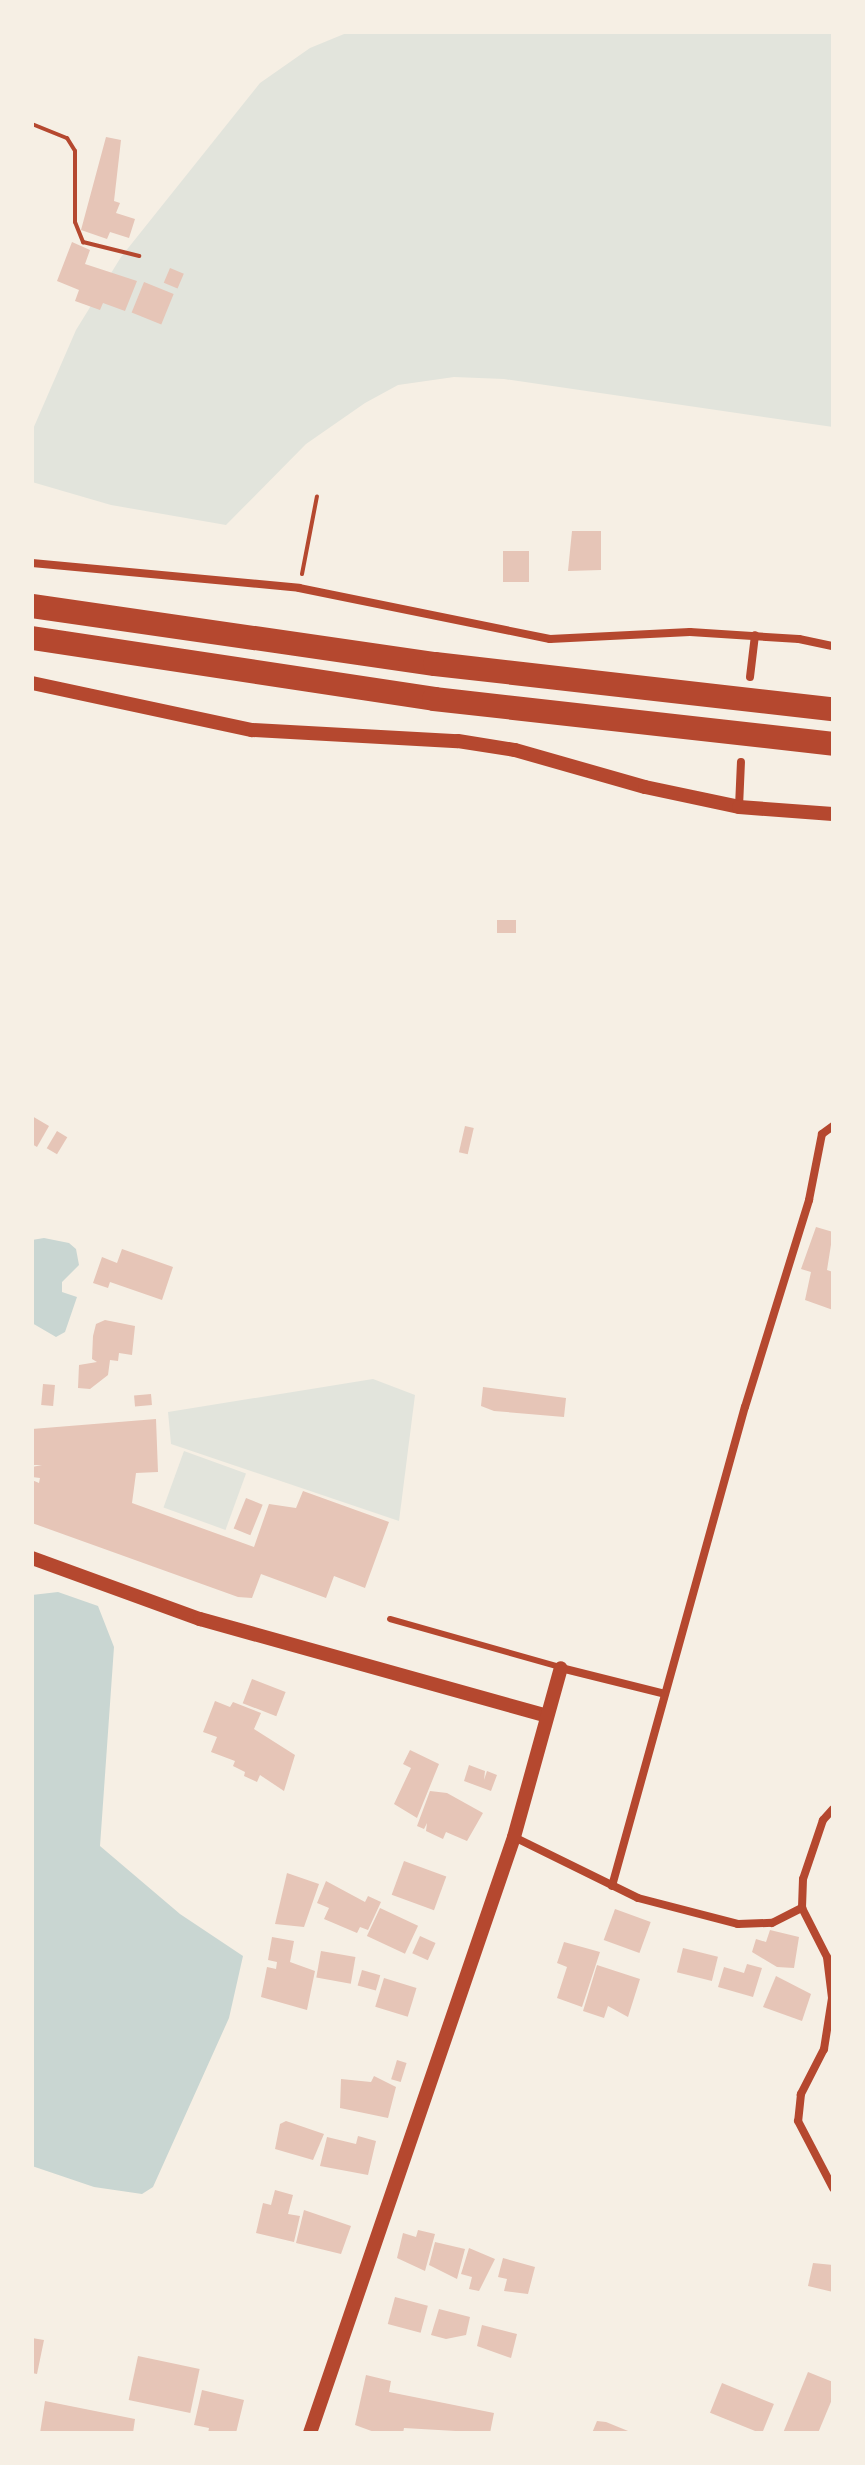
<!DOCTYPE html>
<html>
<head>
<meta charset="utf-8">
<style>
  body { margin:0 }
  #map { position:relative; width:865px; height:2465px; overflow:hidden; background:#f6efe4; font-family:"Nunito Sans",sans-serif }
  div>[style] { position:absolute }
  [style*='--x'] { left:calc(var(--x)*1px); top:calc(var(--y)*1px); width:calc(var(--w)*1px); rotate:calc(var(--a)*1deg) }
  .green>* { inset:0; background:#e2e4dc; transform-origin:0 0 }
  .water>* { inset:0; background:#c9d6d2 }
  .building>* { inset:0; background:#e6c5b7; transform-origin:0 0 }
  .path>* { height:4px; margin:-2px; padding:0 2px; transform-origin:2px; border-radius:2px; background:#b5482f }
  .service>* { height:6px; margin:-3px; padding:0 3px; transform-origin:3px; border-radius:3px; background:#b5482f }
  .minor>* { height:8px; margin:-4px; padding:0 4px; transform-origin:4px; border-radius:4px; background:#b5482f }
  .tertiary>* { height:14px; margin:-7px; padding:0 7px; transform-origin:7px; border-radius:7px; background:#b5482f }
  .motorway>* { height:24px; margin:-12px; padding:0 12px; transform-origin:12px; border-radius:12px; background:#b5482f }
  span { translate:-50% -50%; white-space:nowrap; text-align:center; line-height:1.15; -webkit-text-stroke:6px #f6efe4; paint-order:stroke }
  .frame { position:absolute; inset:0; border:34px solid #f6efe4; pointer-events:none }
</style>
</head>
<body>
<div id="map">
  <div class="green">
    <div style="clip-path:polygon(349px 32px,833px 32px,833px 427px,504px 379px,454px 377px,398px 385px,365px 403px,306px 444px,226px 525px,111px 505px,32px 482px,33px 429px,76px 330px,121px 257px,260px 83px,310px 48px)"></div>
    <div style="clip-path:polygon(373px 1379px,415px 1395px,399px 1521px,171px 1444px,168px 1412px)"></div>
    <div style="left:184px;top:1451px;width:66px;height:60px;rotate:20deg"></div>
  </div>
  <div class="water">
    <div style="clip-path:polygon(44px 1238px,69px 1243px,76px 1249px,79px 1265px,62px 1282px,62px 1292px,77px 1297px,65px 1332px,56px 1337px,32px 1323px,32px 1240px)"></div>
    <div style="clip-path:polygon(58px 1592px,98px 1606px,114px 1647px,100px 1846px,180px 1914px,243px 1956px,229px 2018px,153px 2187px,142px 2194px,94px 2187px,32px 2166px,32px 1595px)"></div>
  </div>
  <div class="building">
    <div style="clip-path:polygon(106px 137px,121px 140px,114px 201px,120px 203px,116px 213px,135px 219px,129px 238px,110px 232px,107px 239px,81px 230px)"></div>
    <div style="clip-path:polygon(72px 242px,90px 250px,85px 264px,137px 281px,125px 311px,103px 303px,100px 310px,75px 301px,79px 290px,57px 281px)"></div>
    <div style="left:170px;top:268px;width:15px;height:16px;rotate:23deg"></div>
    <div style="left:144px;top:282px;width:32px;height:33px;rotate:22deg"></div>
    <div style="clip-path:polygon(572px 531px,601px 531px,601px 570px,568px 571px)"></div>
    <div style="left:503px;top:551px;width:26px;height:31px"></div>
    <div style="left:516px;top:920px;width:13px;height:19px;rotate:90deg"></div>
    <div style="clip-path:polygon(32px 1116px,49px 1126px,37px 1147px,32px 1144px)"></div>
    <div style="left:465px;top:1126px;width:9px;height:27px;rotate:13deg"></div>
    <div style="left:57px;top:1131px;width:12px;height:20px;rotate:31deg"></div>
    <div style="clip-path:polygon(816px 1227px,833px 1232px,827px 1270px,833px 1272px,833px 1310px,805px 1300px,811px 1272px,801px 1269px)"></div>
    <div style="clip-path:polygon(122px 1249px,173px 1267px,162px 1300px,110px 1282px,108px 1288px,93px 1283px,102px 1257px,117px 1263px)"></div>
    <div style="clip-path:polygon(105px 1320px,135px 1326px,132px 1355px,119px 1353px,118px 1361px,110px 1360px,108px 1375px,90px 1389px,78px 1388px,79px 1365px,97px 1362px,92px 1359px,93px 1336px,96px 1324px)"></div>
    <div style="left:43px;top:1384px;width:12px;height:21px;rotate:5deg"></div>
    <div style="clip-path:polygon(483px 1387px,566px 1398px,564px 1417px,494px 1411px,481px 1406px)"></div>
    <div style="left:151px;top:1394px;width:11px;height:17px;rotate:85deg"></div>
    <div style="clip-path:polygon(156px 1419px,158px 1472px,136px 1473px,132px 1503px,254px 1547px,269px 1504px,296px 1508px,303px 1491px,389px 1522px,365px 1588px,334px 1576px,326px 1598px,261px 1574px,252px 1598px,238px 1597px,32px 1523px,32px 1480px,39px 1483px,40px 1478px,32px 1477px,32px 1467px,42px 1465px,32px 1465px,32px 1429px)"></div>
    <div style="left:246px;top:1498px;width:18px;height:33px;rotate:22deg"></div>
    <div style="left:252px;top:1679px;width:36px;height:26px;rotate:21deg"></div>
    <div style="clip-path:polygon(215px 1701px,230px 1707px,233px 1702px,261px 1713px,254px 1729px,295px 1755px,284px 1791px,260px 1775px,257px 1782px,244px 1776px,245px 1772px,233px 1766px,235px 1761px,211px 1752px,217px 1737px,203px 1732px)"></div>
    <div style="clip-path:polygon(410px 1750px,439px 1764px,417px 1818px,394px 1804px,411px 1768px,403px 1764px)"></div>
    <div style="clip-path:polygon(469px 1765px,485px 1771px,484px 1780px,487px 1771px,497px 1775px,491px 1791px,464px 1781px)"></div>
    <div style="clip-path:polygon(430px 1791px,447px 1793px,483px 1813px,467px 1841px,446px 1832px,443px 1839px,426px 1831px,427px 1823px,424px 1829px,417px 1826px)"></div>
    <div style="left:404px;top:1861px;width:45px;height:36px;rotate:20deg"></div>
    <div style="clip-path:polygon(287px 1873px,319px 1884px,304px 1927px,275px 1924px)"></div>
    <div style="clip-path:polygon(326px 1881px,365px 1902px,368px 1896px,381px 1902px,368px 1930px,360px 1927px,357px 1933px,324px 1919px,329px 1908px,317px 1903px)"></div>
    <div style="left:380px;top:1908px;width:42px;height:31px;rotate:25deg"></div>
    <div style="left:615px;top:1909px;width:38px;height:33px;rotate:20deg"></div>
    <div style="clip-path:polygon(770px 1930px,799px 1937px,794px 1968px,777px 1967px,752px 1952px,756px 1939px,766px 1942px)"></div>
    <div style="left:420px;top:1936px;width:17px;height:19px;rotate:24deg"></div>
    <div style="clip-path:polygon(272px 1937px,294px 1941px,290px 1962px,315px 1971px,307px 2010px,261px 1997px,267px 1967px,276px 1969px,277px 1962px,268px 1960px)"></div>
    <div style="clip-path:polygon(564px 1942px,600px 1952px,582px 2007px,557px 1998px,567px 1967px,557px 1963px)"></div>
    <div style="left:683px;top:1948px;width:36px;height:25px;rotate:14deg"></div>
    <div style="left:321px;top:1951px;width:35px;height:27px;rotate:10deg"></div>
    <div style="clip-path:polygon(747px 1964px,762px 1968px,753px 1997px,718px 1987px,724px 1967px,744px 1973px)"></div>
    <div style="clip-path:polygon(597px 1965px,640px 1979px,628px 2017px,608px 2006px,604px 2018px,583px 2011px)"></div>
    <div style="left:362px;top:1970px;width:19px;height:16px;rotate:16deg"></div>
    <div style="clip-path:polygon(776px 1976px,811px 1994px,802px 2021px,763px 2007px)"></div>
    <div style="left:384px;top:1978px;width:34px;height:30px;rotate:17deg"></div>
    <div style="left:397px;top:2060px;width:10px;height:20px;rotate:17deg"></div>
    <div style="clip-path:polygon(374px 2076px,396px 2087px,388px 2118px,340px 2108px,341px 2079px,371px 2082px)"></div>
    <div style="clip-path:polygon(286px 2121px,324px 2134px,313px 2160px,275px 2149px,280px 2124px)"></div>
    <div style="clip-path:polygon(358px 2136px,376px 2141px,368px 2175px,320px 2166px,327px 2137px,356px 2144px)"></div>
    <div style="clip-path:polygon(275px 2190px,293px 2195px,288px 2214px,300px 2216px,294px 2242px,256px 2233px,263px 2203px,271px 2205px)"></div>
    <div style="clip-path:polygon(304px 2210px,351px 2226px,341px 2254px,296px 2243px)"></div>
    <div style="clip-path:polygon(418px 2230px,435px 2234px,425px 2271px,397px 2258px,403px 2233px,416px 2237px)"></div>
    <div style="clip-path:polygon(435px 2242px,465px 2249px,457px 2279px,429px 2265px)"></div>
    <div style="clip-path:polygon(469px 2248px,495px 2259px,479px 2291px,469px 2289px,472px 2277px,461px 2274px)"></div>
    <div style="clip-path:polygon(503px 2258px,535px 2267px,528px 2294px,504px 2291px,507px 2279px,498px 2277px)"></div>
    <div style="clip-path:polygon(813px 2263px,833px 2265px,833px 2292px,808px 2286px)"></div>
    <div style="left:395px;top:2297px;width:34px;height:28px;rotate:15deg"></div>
    <div style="clip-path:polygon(439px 2309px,470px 2317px,466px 2335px,446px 2339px,431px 2335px)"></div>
    <div style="clip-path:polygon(482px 2325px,517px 2334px,511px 2358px,477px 2346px)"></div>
    <div style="clip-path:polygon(32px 2338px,44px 2340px,37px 2374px,32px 2373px)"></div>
    <div style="left:138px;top:2356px;width:63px;height:45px;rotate:12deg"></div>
    <div style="clip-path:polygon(808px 2372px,833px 2382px,833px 2397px,818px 2433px,783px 2433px)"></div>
    <div style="clip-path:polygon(366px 2375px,391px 2381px,389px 2392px,494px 2413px,490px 2433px,404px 2428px,403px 2433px,377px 2433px,355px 2425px)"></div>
    <div style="left:722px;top:2383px;width:56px;height:32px;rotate:22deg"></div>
    <div style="clip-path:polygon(202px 2390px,244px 2400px,236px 2433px,208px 2433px,209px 2428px,194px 2425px)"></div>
    <div style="clip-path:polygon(45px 2401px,135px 2419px,133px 2433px,40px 2433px)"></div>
    <div style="clip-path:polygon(597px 2421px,606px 2422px,633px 2433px,592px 2433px)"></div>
  </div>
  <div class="path">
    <div style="--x:32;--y:124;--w:38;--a:22"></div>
    <div style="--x:67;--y:138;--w:15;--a:58"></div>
    <div style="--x:75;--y:151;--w:71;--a:90"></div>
    <div style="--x:75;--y:222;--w:22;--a:68"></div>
    <div style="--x:83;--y:242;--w:58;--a:14"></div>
    <div style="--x:302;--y:574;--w:79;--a:-79.1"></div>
  </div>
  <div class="service">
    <div style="--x:390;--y:1619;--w:177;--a:15.8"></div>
  </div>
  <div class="minor">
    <div style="--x:32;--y:563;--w:268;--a:5.3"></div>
    <div style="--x:299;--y:588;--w:256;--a:11.5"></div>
    <div style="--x:550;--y:639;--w:140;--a:-2.9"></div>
    <div style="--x:690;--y:632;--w:109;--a:3.7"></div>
    <div style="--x:799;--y:639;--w:35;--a:12"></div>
    <div style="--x:750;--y:677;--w:42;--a:-83.2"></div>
    <div style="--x:739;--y:807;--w:45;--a:-87.5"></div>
    <div style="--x:561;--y:1668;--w:107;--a:14"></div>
    <div style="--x:833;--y:1809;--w:15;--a:132"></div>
    <div style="--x:823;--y:1820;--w:62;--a:108.7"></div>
    <div style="--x:803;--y:1879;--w:29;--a:92"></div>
    <div style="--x:802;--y:1908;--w:55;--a:63"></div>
    <div style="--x:827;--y:1957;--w:41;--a:83"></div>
    <div style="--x:832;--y:1998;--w:52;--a:98.9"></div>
    <div style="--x:824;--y:2049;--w:51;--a:117.1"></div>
    <div style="--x:801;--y:2094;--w:27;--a:96"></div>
    <div style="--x:798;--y:2121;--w:76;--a:62.4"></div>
    <div style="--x:514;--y:1837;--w:138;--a:26.2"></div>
    <div style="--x:638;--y:1898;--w:103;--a:14.6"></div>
    <div style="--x:738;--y:1924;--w:34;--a:-2"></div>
    <div style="--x:772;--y:1923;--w:34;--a:-27"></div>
    <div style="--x:612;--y:1886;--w:497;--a:-74.5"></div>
    <div style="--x:745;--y:1407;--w:217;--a:-72.8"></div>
    <div style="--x:809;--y:1200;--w:67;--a:-78.9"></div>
    <div style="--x:822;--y:1134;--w:14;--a:-36"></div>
  </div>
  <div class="tertiary">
    <div style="--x:32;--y:683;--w:225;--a:12.1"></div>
    <div style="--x:252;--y:730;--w:206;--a:3.1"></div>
    <div style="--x:458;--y:741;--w:58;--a:9"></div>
    <div style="--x:515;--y:750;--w:135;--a:15.9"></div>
    <div style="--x:645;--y:787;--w:96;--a:12"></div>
    <div style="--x:739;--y:807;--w:94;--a:4.3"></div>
    <div style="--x:32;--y:1558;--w:179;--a:20"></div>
    <div style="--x:200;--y:1619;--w:360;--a:15.6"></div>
    <div style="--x:310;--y:2433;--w:630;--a:-71.1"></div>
    <div style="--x:514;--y:1837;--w:175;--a:-74.5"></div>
  </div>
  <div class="motorway">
    <div style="--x:32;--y:606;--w:407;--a:8.2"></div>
    <div style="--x:435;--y:664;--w:401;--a:6.5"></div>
    <div style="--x:32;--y:638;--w:407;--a:8.6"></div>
    <div style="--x:434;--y:699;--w:402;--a:6.4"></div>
  </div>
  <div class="frame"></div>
</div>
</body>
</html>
